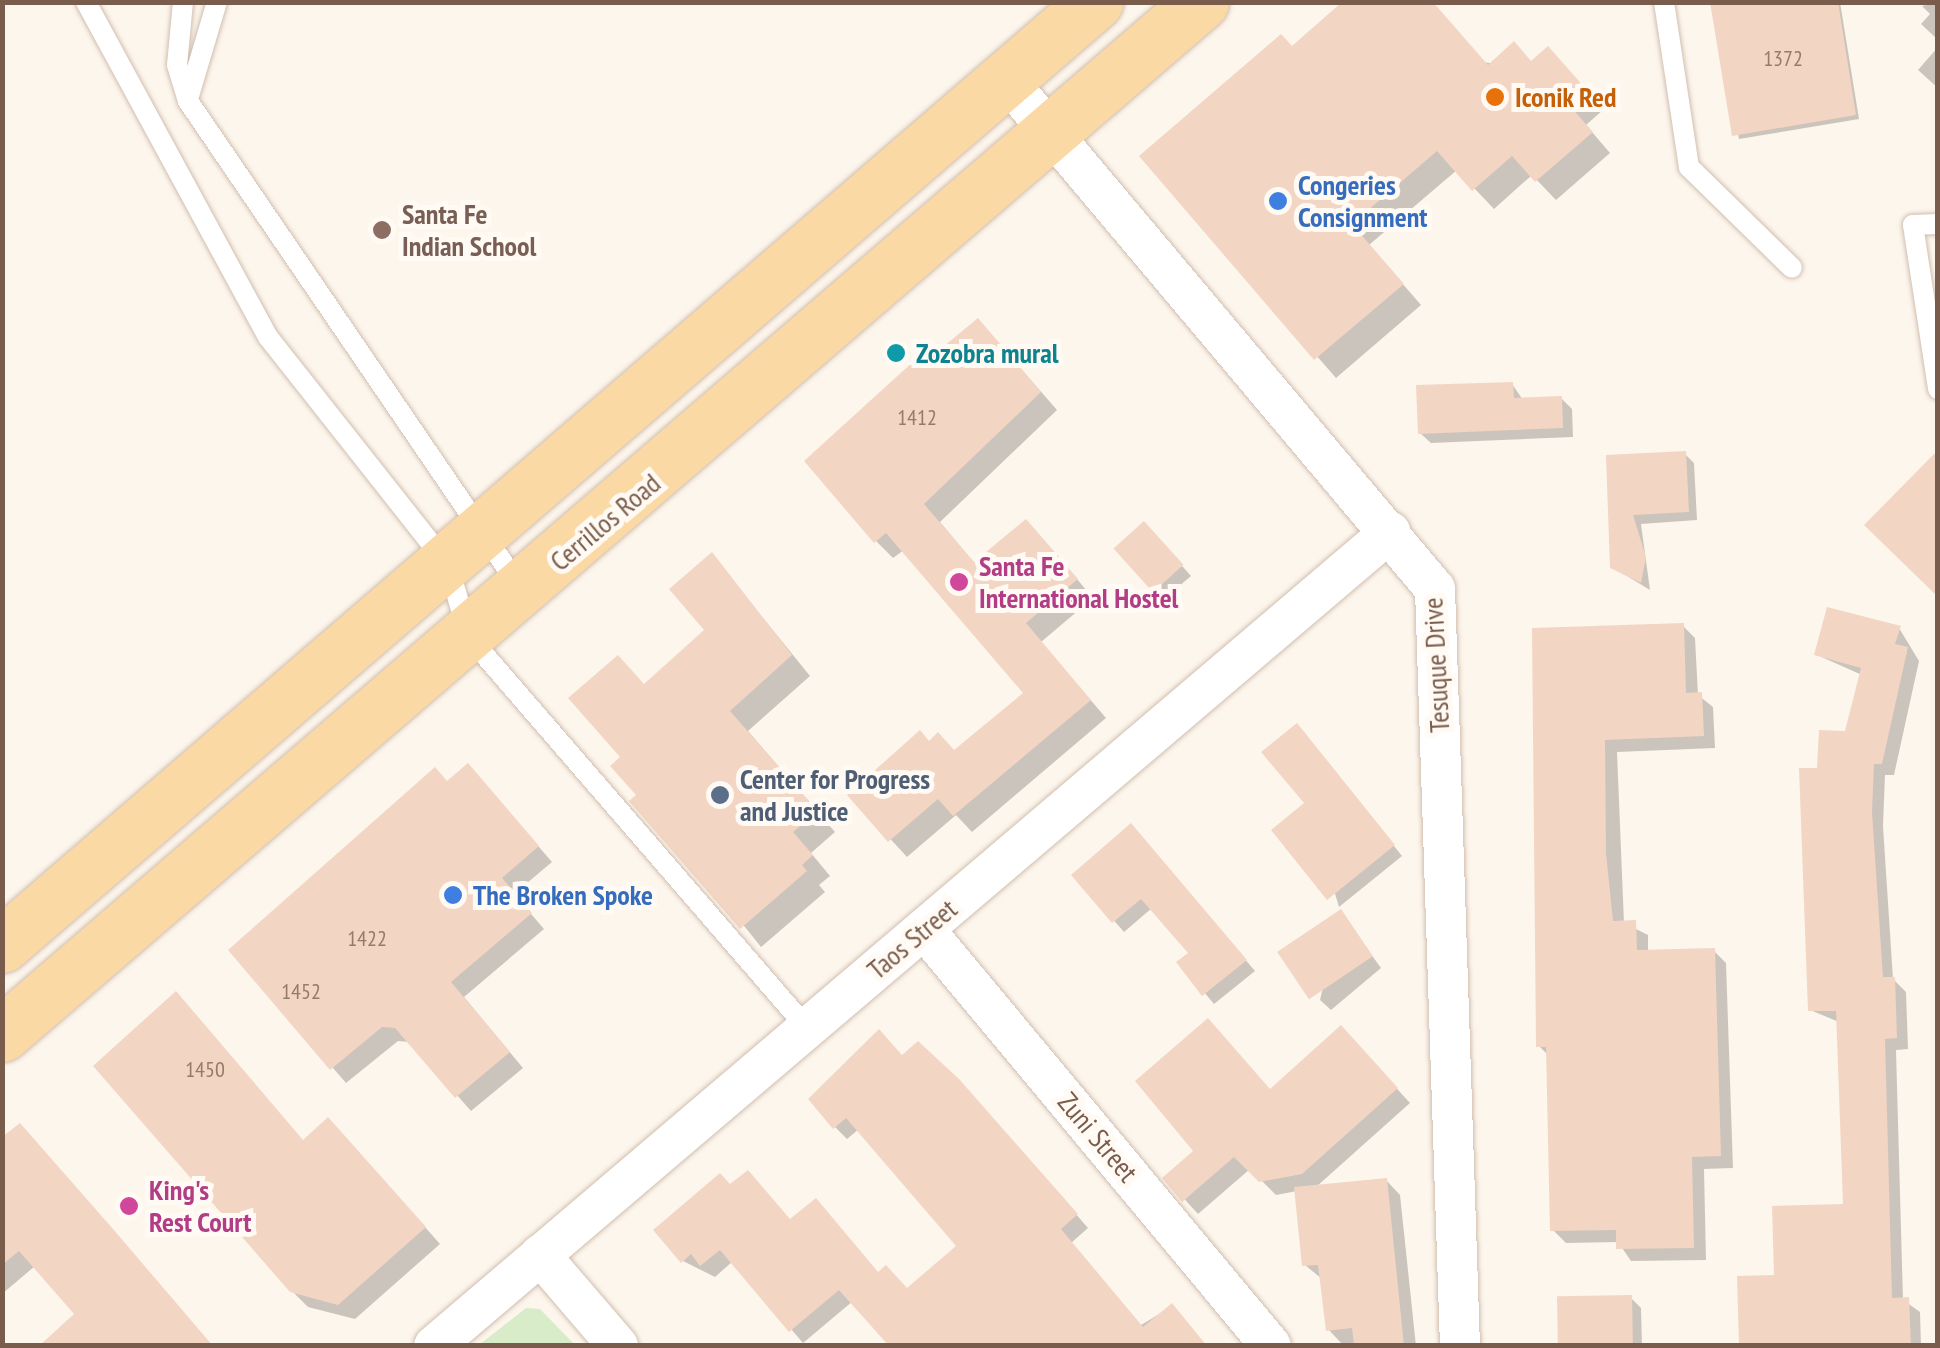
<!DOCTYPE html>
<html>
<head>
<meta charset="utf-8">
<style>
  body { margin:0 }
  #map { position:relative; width:1940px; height:1348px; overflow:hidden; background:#fdf6ec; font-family:"PT Sans Narrow",sans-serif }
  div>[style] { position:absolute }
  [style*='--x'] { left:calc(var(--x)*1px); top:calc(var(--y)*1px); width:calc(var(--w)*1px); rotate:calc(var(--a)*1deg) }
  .green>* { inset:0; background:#d8ecc9 }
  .shadow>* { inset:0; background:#0003 }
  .building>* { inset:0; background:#f3d5c3; transform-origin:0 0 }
  .roads { filter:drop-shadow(0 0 2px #d1beb0) drop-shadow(0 0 2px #d1beb0) }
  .lane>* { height:20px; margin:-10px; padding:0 10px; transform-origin:10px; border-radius:10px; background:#fff }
  .street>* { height:40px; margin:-20px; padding:0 20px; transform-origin:20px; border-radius:20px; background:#fff }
  .primary>* { height:55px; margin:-27.5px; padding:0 27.5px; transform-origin:27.5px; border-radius:27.5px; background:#fbd9a5 }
  .dots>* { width:28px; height:28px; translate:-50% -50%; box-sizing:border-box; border:5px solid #fffaf3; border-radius:50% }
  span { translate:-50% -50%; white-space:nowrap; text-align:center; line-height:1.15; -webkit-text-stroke:10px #fffaf3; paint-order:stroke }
  .number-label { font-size:22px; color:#987a6a }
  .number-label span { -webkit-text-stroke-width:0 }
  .food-label { font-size:28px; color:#c56008; font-weight:700 }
  .left { translate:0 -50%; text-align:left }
  .shop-label { font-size:28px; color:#366cbe; font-weight:700 }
  .education-label { font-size:28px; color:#785e54; font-weight:700 }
  .culture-label { font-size:28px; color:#0d838f; font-weight:700 }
  .street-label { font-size:28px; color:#7a5c4d }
  .hotel-label { font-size:28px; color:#b23c85; font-weight:700 }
  .service-label { font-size:28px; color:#4e5e75; font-weight:700 }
  .frame { position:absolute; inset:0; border:5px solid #7a5c4d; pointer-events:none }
</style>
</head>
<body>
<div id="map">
  <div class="green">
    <div style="clip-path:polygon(526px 1308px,540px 1309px,575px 1345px,479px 1345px)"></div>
  </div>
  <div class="shadow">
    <div style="clip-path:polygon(1713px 2px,1840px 2px,1859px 119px,1739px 139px)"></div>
    <div style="clip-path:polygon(1938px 2px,1938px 40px,1921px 24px,1930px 14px,1922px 6px)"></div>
    <div style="clip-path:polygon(1938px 47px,1938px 88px,1918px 70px)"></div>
    <div style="clip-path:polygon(1293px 48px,1567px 69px,1603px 110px,1586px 125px,1610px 153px,1556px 200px,1532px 175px,1494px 209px,1457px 170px,1369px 245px,1421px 305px,1336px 378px,1142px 156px)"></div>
    <div style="clip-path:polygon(995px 339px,1057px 410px,940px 522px,976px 565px,1043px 539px,1093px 598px,1041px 642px,1106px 718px,972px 832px,956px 815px,907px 857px,850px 795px,929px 743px,955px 753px,1026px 693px,904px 550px,893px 558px,876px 541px,921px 369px)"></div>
    <div style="clip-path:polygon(1512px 384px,1523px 400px,1561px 398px,1572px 409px,1573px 437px,1431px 443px,1420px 433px)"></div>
    <div style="clip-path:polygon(1685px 454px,1694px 463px,1697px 520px,1641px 524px,1650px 590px,1612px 567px,1608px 458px)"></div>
    <div style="clip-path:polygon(1154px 534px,1191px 576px,1162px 601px,1116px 548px)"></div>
    <div style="clip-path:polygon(712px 555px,810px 676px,748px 731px,835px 832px,811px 853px,830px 876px,819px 885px,825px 892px,761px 947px,640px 796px,624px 758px,645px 686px,708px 631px)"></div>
    <div style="clip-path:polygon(1683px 626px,1695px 638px,1698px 695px,1713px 707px,1715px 748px,1617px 752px,1624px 923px,1648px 935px,1648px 953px,1714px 951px,1726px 963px,1733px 1168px,1704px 1169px,1706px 1260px,1631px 1261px,1618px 1242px,1566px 1243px,1553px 1230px,1549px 1056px,1539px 1046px,1534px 630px)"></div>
    <div style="clip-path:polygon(1899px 628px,1919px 661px,1894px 775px,1885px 775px,1883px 826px,1893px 979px,1906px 992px,1908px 1049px,1896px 1050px,1903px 1300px,1920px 1312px,1921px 1346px,1742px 1346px,1776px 1278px,1845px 1207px,1839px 1022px,1810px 1010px,1819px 771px,1847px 734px,1862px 675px,1817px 655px)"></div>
    <div style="clip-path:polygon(1306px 736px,1402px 856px,1339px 907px,1308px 803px)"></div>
    <div style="clip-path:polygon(482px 781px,552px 862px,514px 894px,544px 929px,464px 997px,523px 1068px,471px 1111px,410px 1042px,398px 1041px,346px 1083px,231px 950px,448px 783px)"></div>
    <div style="clip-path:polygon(1141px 837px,1255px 971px,1214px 1004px,1179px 962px,1191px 953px,1152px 908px,1124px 932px,1074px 875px)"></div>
    <div style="clip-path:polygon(1341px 912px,1381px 968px,1331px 1010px,1320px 1000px)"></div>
    <div style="clip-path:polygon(1355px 1043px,1410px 1103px,1316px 1187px,1386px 1180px,1400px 1195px,1416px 1346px,1342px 1344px,1328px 1329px,1322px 1279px,1305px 1265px,1297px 1191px,1276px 1195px,1250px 1169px,1198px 1214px,1166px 1179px,1271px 1092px)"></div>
    <div style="clip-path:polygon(903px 1058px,971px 1094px,1088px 1228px,1071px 1243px,1141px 1325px,1171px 1307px,1206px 1346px,853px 1301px,803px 1343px,733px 1261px,715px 1277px,683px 1261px,731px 1187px,908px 1291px,960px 1246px,859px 1129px,847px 1139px,835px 1127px)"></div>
    <div style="clip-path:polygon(344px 1136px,440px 1244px,355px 1319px,308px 1307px,292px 1291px,304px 1142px)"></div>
    <div style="clip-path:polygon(2px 1141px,77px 1315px,35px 1266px,2px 1294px)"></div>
    <div style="clip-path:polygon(1631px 1298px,1641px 1308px,1642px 1346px,1561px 1344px)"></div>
  </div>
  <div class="building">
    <div style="clip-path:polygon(1342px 2px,1433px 2px,1488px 65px,1514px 41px,1531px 61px,1548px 46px,1586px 89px,1568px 104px,1593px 132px,1535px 182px,1512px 156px,1472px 191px,1437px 151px,1352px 224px,1404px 284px,1314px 360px,1139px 156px,1281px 34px,1292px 46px)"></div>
    <div style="clip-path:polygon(1710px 2px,1838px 2px,1856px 115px,1732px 136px)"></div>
    <div style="clip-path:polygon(978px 318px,1041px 392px,924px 504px,974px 562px,1026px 519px,1078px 579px,1026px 623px,1091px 700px,953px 816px,938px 799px,888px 842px,847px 795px,920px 730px,929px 741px,938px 732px,954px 750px,1023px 693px,886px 533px,874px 543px,804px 461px,915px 360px,920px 366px)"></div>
    <div style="clip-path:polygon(1513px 382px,1514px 398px,1562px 396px,1563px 428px,1418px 434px,1416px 385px)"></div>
    <div style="clip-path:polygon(1938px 450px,1938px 597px,1864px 525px)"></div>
    <div style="clip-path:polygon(1686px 451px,1689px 512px,1633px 515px,1646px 557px,1641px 583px,1610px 568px,1606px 455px)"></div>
    <div style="left:1144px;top:521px;width:59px;height:41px;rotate:48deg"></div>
    <div style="clip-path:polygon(712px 552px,792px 655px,730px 711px,818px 811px,793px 832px,813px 855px,802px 865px,807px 871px,740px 929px,629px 801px,636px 795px,610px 766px,620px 757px,568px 698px,618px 655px,644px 684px,704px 630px,669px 589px)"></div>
    <div style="clip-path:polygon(1827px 607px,1901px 626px,1895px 644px,1908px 647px,1882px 764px,1874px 764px,1872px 812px,1883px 977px,1895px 977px,1897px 1038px,1885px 1039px,1892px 1298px,1909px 1297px,1911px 1346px,1739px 1346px,1737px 1276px,1774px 1275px,1772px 1206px,1843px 1204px,1836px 1011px,1808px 1011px,1799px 768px,1817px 768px,1819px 730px,1845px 731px,1861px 668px,1814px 655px)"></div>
    <div style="clip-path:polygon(1684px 623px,1686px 693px,1702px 692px,1704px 736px,1605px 740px,1606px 853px,1613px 921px,1636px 920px,1637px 950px,1715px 948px,1721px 1156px,1692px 1157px,1694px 1248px,1616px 1249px,1616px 1230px,1550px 1231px,1546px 1047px,1536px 1047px,1532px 628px)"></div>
    <div style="clip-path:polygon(1297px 723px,1395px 845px,1327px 900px,1271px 830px,1304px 803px,1261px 752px)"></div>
    <div style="clip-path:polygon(468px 763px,539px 846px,502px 878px,532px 913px,451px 982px,510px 1052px,455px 1098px,395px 1028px,382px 1027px,330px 1070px,228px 950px,435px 767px,447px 781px)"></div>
    <div style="clip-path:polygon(1131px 823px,1247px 960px,1202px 996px,1176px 962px,1188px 953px,1141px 899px,1112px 923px,1071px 875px)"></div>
    <div style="left:1341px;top:909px;width:57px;height:77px;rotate:56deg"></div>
    <div style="clip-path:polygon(176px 991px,303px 1140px,328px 1117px,426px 1227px,338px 1305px,290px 1292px,93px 1066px)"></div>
    <div style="clip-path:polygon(1208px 1018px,1270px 1089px,1341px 1025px,1398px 1088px,1302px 1174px,1259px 1182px,1234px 1157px,1182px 1202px,1162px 1178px,1193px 1151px,1135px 1081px)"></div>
    <div style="clip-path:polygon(879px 1029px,902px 1055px,918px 1041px,959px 1079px,1078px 1214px,1061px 1229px,1143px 1327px,1172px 1303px,1207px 1346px,889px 1346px,839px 1290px,789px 1332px,720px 1250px,700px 1266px,691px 1254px,681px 1263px,653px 1230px,720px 1173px,730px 1184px,748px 1170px,790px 1219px,816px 1198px,878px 1272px,886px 1265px,907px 1288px,956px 1246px,846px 1118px,833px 1129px,808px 1099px)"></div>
    <div style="clip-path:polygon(20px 1123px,113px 1229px,213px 1346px,39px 1346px,74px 1314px,19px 1251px,2px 1265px,2px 1137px)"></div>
    <div style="clip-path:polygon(1387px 1178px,1404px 1346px,1354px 1346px,1352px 1328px,1326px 1331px,1318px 1265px,1302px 1266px,1294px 1187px)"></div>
    <div style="left:1632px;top:1295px;width:49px;height:75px;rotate:89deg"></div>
  </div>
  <div class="roads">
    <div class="lane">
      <div style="--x:86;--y:2;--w:381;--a:61.5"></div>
      <div style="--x:268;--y:337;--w:290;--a:51.7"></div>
      <div style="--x:448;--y:565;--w:75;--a:73.7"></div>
      <div style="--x:469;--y:637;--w:517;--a:49.16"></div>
      <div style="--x:183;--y:2;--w:63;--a:95.4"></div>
      <div style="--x:177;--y:65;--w:38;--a:73"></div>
      <div style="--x:188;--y:101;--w:587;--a:55.69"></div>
      <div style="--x:1664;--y:2;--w:167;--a:81.4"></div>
      <div style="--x:1689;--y:167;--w:144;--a:44.4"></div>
      <div style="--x:188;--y:99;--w:101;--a:-73.4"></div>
      <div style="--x:1938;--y:224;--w:25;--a:178"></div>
      <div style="--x:1913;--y:225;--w:166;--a:81.3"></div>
    </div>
    <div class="street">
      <div style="--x:1006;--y:79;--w:666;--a:49.93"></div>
      <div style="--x:1435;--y:589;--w:757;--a:88.11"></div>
      <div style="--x:924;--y:929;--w:542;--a:50.23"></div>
      <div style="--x:540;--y:1255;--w:120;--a:49.4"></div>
      <div style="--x:434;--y:1346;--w:1256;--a:-40.41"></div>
    </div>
    <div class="primary">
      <div style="--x:2;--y:945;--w:1444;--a:-40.79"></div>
      <div style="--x:2;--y:1034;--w:1582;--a:-40.72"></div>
    </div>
  </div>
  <div class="dots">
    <div style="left:1495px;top:97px;background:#e8710a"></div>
    <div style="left:1278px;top:201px;background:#3f7fe0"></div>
    <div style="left:382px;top:230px;background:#8d6e63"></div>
    <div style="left:896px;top:353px;background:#0f9aa8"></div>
    <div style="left:959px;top:582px;background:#d1479c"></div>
    <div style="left:720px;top:795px;background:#5c6f8a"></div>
    <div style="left:453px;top:895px;background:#3f7fe0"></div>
    <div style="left:129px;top:1206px;background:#d1479c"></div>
  </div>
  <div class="number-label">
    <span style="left:1783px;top:59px">1372</span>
    <span style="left:917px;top:418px">1412</span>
    <span style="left:367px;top:939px">1422</span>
    <span style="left:301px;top:992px">1452</span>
    <span style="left:205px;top:1070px">1450</span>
  </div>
  <div class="food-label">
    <span class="left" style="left:1515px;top:97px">Iconik Red</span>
  </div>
  <div class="shop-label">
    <span class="left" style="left:1298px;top:201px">Congeries<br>Consignment</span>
    <span class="left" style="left:473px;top:895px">The Broken Spoke</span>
  </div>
  <div class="education-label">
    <span class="left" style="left:402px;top:230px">Santa Fe<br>Indian School</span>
  </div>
  <div class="culture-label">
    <span class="left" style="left:916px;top:353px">Zozobra mural</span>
  </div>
  <div class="street-label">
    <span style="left:605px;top:522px;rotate:-40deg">Cerrillos Road</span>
    <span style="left:1436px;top:665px;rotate:-93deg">Tesuque Drive</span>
    <span style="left:912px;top:939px;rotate:-40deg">Taos Street</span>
    <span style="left:1098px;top:1137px;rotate:50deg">Zuni Street</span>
  </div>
  <div class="hotel-label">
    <span class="left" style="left:979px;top:582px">Santa Fe<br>International Hostel</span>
    <span class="left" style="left:149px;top:1206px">King's<br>Rest Court</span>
  </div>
  <div class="service-label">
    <span class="left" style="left:740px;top:795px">Center for Progress<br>and Justice</span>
  </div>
  <div class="frame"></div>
</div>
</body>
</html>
